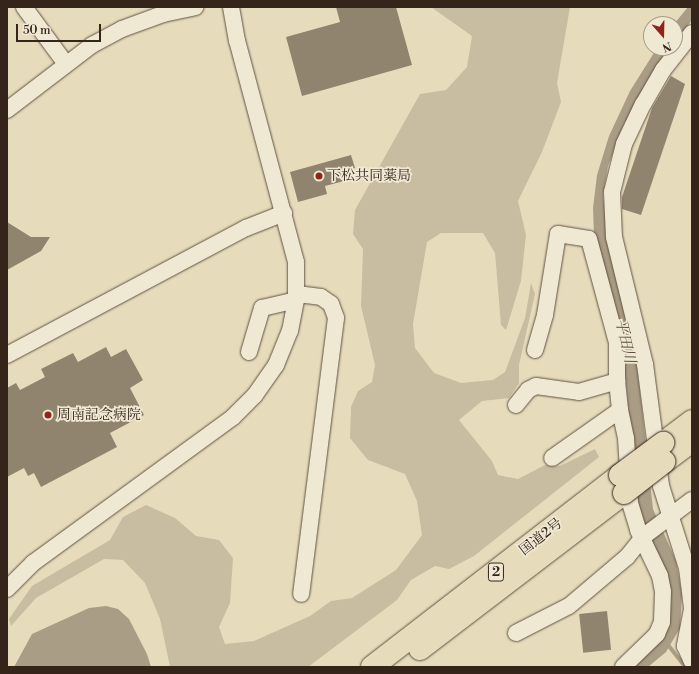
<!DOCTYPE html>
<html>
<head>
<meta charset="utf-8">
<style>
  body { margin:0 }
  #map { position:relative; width:699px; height:674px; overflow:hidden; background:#e6dcbc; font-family:"Libre Bodoni","Noto Serif JP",serif }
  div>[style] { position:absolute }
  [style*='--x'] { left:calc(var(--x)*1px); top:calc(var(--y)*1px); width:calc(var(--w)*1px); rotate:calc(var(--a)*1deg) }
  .green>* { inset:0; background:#c8bda0 }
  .water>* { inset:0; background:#aa9d85 }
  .stream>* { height:3.5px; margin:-1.75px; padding:0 1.75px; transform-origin:1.75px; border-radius:1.75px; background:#aa9d85 }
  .building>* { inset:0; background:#91846e; transform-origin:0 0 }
  .roads { filter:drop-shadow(0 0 1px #615242) drop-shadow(0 0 1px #615242) }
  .minor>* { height:16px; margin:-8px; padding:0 8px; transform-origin:8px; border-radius:8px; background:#efe8d3 }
  .highway>* { height:22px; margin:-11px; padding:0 11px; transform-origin:11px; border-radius:11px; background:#e6dcbc }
  .bridges { filter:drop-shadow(0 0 1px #35241a) drop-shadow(0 0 1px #35241a) }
  .highway-bridge>* { height:22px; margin:-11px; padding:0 11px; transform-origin:11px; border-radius:11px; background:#e6dcbc }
  .dots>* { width:11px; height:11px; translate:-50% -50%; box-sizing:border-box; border:2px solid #efe8d3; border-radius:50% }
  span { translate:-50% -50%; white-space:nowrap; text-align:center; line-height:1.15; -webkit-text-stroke:3.5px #efe8d3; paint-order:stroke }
  .shield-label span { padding:1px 3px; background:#efe8d3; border:1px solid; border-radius:3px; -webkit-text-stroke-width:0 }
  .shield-label { font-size:13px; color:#35241a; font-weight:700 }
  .poi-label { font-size:14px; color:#35241a }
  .left { translate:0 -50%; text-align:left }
  .street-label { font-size:14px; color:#35241a }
  .water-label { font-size:15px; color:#5e4e3f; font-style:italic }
  .frame { position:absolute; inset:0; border:8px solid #35241a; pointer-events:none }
  .north { position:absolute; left:643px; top:16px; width:40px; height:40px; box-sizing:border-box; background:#efe8d3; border:1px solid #a59a89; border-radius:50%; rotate:160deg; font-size:11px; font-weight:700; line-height:16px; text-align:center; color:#35241a }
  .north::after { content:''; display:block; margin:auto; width:14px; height:18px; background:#8f2418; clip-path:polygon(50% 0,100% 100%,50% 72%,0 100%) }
  .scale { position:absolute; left:16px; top:24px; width:85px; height:18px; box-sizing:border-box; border:2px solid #35241a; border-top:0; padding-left:5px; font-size:12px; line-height:14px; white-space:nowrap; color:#35241a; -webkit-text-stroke:3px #efe8d3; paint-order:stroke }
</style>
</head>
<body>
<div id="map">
  <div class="green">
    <div style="clip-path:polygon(431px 7px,570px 7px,557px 83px,561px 102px,542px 152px,518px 201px,526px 235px,521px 281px,506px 330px,501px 325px,495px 253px,483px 233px,441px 233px,427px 242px,413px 324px,415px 348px,434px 373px,461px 383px,493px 380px,505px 372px,525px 318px,531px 283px,535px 294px,519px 365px,519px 383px,509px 398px,482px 401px,459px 420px,492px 461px,498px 475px,518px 479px,545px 465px,560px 466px,595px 449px,599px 457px,474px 556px,449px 569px,435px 566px,411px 580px,397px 600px,308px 667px,170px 667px,160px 619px,145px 583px,123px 560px,104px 559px,36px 598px,11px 626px,9px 619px,32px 586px,110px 540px,123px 517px,146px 505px,175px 518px,196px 536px,219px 540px,233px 558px,230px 603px,219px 627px,225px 644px,254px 641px,310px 616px,331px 601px,352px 598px,396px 570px,422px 535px,417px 501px,405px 474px,368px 460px,350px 438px,351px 407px,358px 391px,372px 382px,375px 365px,361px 306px,363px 249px,353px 234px,355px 210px,420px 94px,446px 90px,467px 67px,472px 36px)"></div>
  </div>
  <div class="water">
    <div style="clip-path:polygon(688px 7px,692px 7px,692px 20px,675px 42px,674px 24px)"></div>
    <div style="clip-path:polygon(657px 48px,671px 48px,624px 124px,608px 166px,603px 195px,606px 227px,633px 329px,653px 509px,676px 561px,682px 594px,680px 628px,666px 652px,648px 667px,633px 667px,668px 626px,671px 603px,663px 571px,639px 515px,623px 352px,594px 235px,593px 208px,597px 175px,609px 136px,630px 91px)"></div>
    <div style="clip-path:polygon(106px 606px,118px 609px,129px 619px,147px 654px,151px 667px,14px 667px,32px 634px,89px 608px)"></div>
  </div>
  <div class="stream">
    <div style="--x:667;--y:643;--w:31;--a:52"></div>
  </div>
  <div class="building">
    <div style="clip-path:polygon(336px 7px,396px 7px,412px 65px,302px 96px,286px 37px,340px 22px)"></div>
    <div style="clip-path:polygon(671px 76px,685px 84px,641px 215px,622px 209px,622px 197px,652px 108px)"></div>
    <div style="clip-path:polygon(351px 155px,355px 168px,346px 171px,348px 180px,325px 186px,327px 194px,298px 202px,290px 172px)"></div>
    <div style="clip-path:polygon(7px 222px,31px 237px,50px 237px,41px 251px,7px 270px)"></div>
    <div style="clip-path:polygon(106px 347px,111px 357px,126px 349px,143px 380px,130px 388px,144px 415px,110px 433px,117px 447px,41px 487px,34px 473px,28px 476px,24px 468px,7px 477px,7px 388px,16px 383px,20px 390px,45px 377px,41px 369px,73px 353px,78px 362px)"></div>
    <div style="left:607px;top:611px;width:39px;height:28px;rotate:84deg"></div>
  </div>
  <div class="roads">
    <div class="minor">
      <div style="--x:24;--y:7;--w:71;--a:53.6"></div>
      <div style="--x:692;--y:33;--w:47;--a:128.1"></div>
      <div style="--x:663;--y:70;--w:39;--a:120"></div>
      <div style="--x:643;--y:104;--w:44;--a:115.4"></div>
      <div style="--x:624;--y:144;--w:49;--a:104"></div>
      <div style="--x:612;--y:192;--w:45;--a:87.5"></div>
      <div style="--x:614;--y:237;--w:131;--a:76.3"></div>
      <div style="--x:645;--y:364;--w:123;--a:82.5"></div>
      <div style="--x:661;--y:486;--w:86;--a:72.4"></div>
      <div style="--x:687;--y:568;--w:40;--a:82.9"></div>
      <div style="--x:7;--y:110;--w:107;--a:-37.4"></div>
      <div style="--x:92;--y:45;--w:34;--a:-28"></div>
      <div style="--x:122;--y:29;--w:44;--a:-20.1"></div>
      <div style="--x:163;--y:14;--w:33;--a:-12"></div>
      <div style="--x:297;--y:294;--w:24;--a:7"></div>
      <div style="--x:321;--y:297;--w:12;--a:35"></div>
      <div style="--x:331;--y:304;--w:15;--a:70"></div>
      <div style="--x:336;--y:318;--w:278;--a:97.2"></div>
      <div style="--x:535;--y:350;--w:36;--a:-74"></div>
      <div style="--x:545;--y:315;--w:82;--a:-80.9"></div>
      <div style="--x:558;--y:234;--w:31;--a:9"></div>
      <div style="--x:589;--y:239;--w:108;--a:74.9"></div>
      <div style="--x:617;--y:343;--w:38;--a:90"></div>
      <div style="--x:617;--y:381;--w:29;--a:84"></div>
      <div style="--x:620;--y:410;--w:83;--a:144.8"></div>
      <div style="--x:249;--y:352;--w:46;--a:-73.5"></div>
      <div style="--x:262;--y:308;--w:35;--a:-13"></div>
      <div style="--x:7;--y:355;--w:271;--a:-28"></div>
      <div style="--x:246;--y:228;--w:41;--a:-21.5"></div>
      <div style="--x:516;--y:405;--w:19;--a:-51"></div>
      <div style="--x:528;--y:390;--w:9;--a:-27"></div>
      <div style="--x:536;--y:386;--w:43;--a:7.9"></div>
      <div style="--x:579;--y:392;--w:40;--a:-16"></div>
      <div style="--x:620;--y:410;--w:29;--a:78"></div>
      <div style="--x:626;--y:438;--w:65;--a:86.5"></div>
      <div style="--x:630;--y:503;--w:28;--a:73"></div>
      <div style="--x:638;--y:530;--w:51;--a:64.4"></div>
      <div style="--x:660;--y:576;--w:16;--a:79"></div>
      <div style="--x:663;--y:592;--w:30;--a:92"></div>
      <div style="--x:662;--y:622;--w:13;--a:113"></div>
      <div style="--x:657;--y:634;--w:47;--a:135.9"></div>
      <div style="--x:7;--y:589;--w:37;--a:-45"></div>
      <div style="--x:33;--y:563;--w:248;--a:-36.1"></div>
      <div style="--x:233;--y:417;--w:31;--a:-45"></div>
      <div style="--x:255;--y:395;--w:37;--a:-55"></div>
      <div style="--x:276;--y:365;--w:37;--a:-68"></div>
      <div style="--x:290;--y:331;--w:32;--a:-79"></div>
      <div style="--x:296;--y:300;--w:38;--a:-90"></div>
      <div style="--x:296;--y:262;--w:229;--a:-104.9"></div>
      <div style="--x:237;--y:41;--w:35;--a:-100"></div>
      <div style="--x:692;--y:609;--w:38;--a:101"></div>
      <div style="--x:685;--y:646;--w:17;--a:66"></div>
      <div style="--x:516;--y:633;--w:59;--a:-27"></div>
      <div style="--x:569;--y:606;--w:76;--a:-40.2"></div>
      <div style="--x:627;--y:557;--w:27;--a:-51"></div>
      <div style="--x:644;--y:536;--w:60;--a:-36.9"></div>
    </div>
    <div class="highway">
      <div style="--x:663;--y:443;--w:36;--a:-37"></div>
      <div style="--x:664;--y:462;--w:35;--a:-37"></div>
      <div style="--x:420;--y:649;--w:257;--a:-37.4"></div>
      <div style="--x:372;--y:667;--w:314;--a:-37.7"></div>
    </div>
  </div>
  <div class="bridges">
    <div class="highway-bridge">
      <div style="--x:620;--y:475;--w:54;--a:-36.7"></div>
      <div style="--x:624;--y:493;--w:51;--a:-37.8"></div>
    </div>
  </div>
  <div class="dots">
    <div style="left:319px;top:176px;background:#8f2418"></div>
    <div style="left:48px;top:415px;background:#8f2418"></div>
  </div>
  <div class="shield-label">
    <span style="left:496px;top:572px">2</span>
  </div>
  <div class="poi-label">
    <span class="left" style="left:327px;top:176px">下松共同薬局</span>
    <span class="left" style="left:57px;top:415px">周南記念病院</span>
  </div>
  <div class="street-label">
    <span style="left:541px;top:537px;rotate:-38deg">国道2号</span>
  </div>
  <div class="water-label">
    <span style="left:625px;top:341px;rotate:77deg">平田川</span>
  </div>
  <div class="frame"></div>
  <div class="north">N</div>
  <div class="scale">50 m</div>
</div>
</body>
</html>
